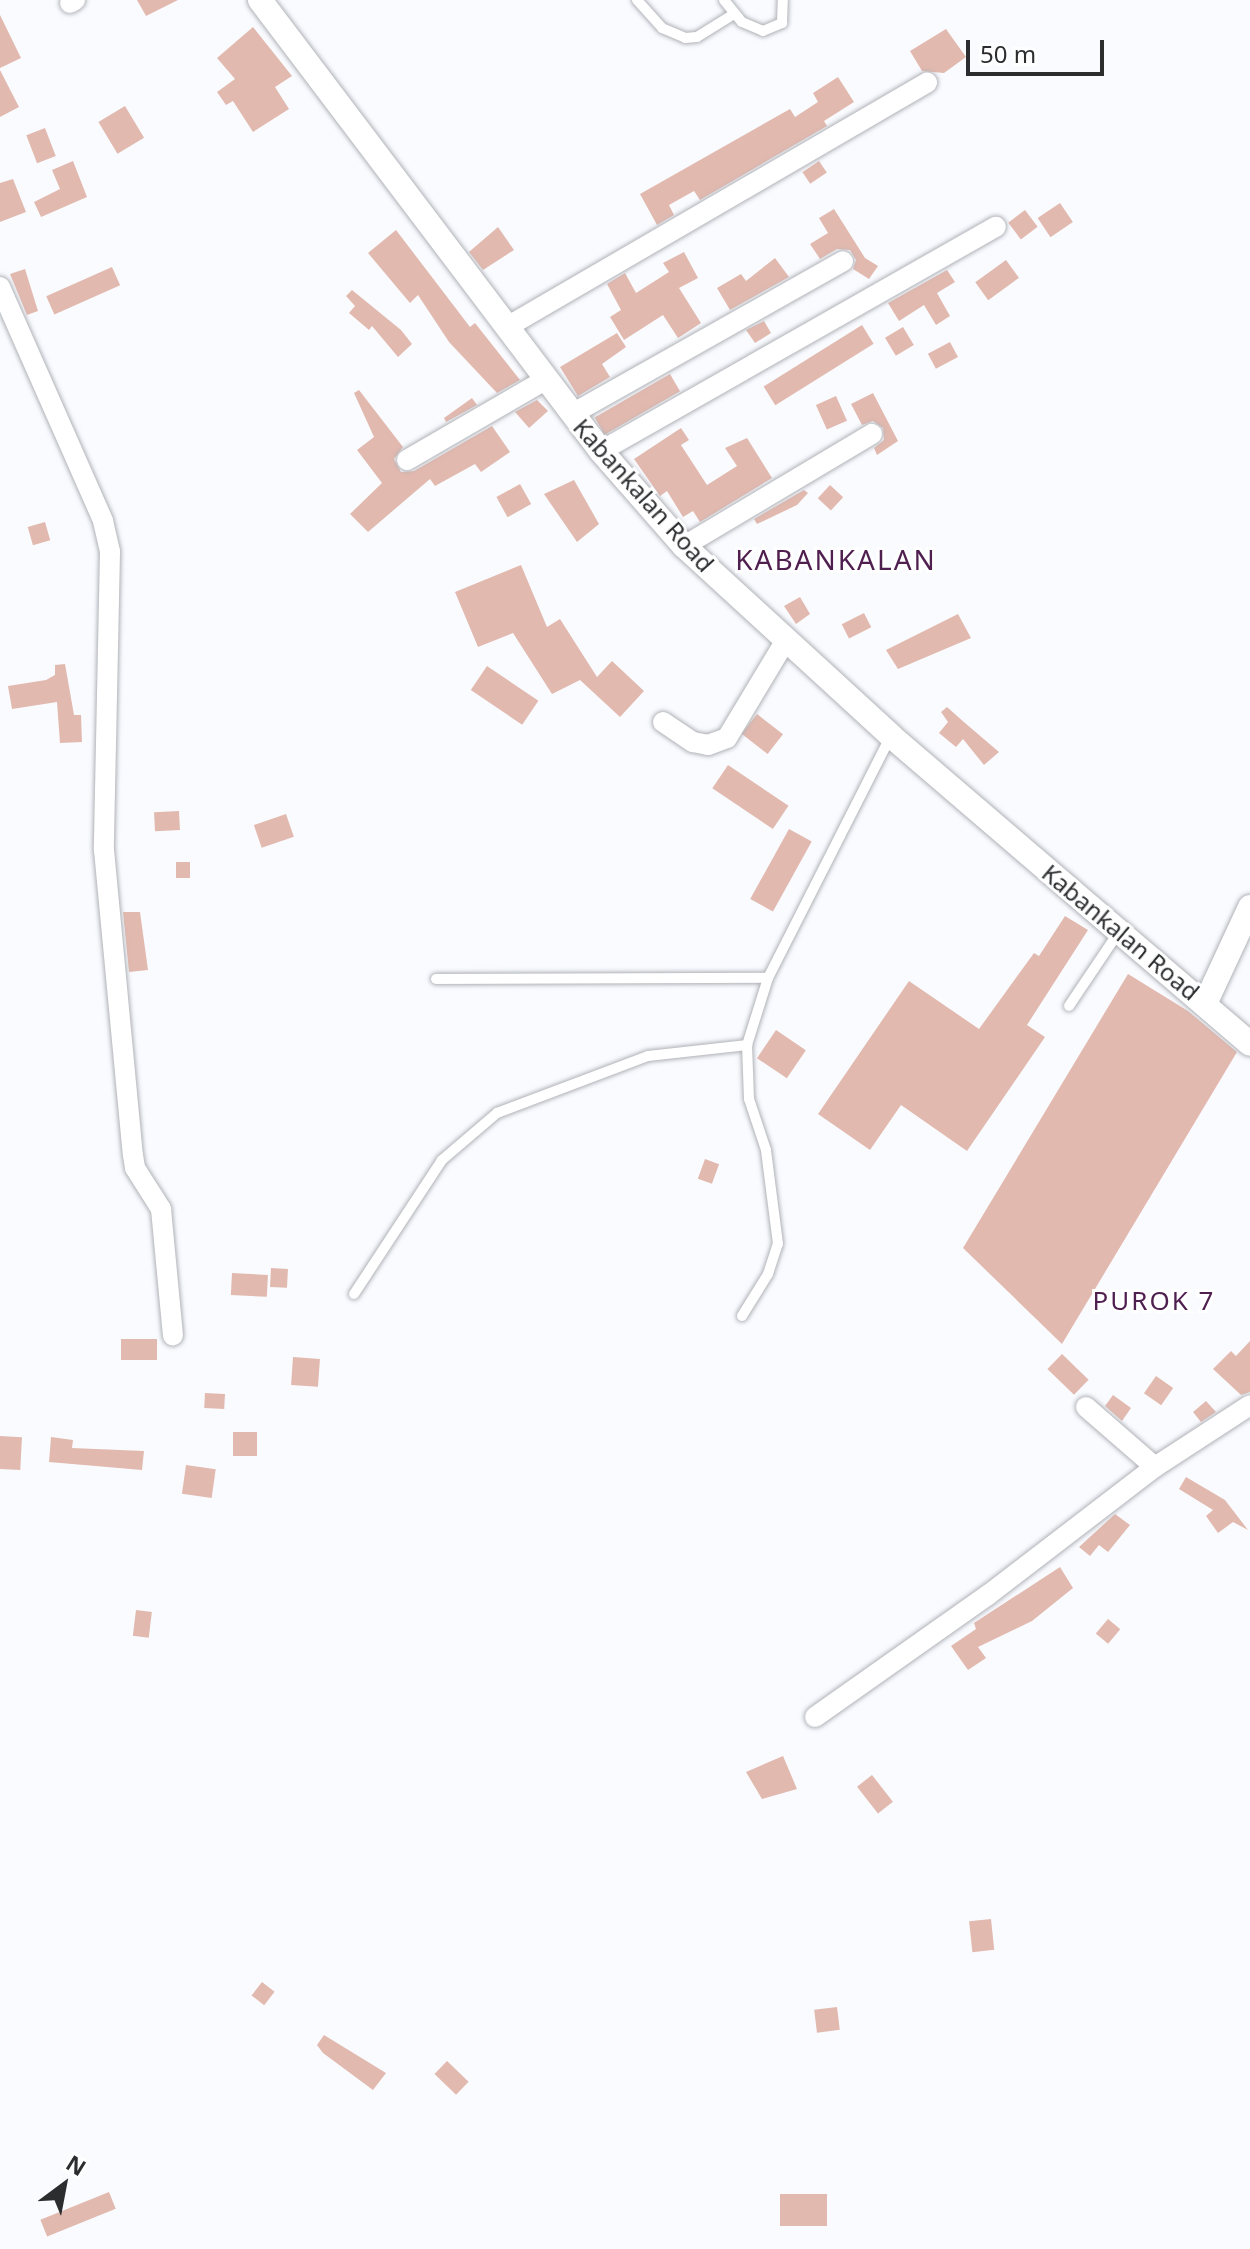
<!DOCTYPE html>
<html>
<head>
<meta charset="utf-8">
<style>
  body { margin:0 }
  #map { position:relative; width:1250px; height:2249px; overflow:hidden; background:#f9fbff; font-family:"Noto Sans",sans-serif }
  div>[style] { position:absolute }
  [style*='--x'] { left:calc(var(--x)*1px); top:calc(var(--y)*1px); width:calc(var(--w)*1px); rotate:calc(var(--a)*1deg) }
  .building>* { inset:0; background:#e2b9af; transform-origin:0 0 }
  .roads { filter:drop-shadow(0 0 2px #b0b2b7) drop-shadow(0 0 2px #b0b2b7) }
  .service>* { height:10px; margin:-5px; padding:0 5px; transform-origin:5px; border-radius:5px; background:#fff }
  .minor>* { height:20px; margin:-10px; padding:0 10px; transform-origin:10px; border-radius:10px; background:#fff }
  .tertiary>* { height:24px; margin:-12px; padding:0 12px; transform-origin:12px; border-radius:12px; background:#fff }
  span { translate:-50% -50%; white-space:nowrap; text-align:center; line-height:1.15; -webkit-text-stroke:6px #fff; paint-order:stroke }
  .street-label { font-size:24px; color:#2c2d2f }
  .neighbourhood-label { font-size:26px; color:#4f1f50; letter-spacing:2px }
  .quarter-label { font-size:28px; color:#4f1f50; letter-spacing:2px }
  .north { position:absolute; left:24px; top:2145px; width:80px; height:80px; -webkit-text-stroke:6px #fff; paint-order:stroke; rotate:32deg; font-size:22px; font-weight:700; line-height:32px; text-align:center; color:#2c2d2f }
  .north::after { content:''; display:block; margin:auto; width:28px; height:36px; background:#2c2d2f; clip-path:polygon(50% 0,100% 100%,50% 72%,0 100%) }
  .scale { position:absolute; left:966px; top:40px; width:138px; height:36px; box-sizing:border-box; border:4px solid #2c2d2f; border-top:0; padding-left:10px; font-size:24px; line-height:28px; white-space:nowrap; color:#2c2d2f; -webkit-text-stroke:6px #fff; paint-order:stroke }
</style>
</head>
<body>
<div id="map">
  <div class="building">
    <div style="clip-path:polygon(137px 0,178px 0,146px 16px)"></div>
    <div style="clip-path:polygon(0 15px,21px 58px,0 68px)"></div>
    <div style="clip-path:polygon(253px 27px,292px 76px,275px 87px,289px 109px,253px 132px,233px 101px,226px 105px,217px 92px,235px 79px,217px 58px)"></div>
    <div style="clip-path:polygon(946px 29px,966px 57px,944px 73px,922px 71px,910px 51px)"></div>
    <div style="clip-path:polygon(0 70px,19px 107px,0 117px)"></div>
    <div style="clip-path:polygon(838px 77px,854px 102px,824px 121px,827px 126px,700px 200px,694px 191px,669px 205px,674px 215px,657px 225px,640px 194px,790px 109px,795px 117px,818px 102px,813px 93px)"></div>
    <div style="left:125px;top:106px;width:37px;height:31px;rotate:59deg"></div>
    <div style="left:45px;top:128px;width:30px;height:20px;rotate:69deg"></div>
    <div style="clip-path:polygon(73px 161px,87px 197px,41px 217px,34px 202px,60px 189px,52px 170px)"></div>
    <div style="left:819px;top:161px;width:14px;height:20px;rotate:56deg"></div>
    <div style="clip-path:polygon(13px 179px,26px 212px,0 222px,0 183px)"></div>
    <div style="left:1060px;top:203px;width:23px;height:27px;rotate:56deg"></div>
    <div style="clip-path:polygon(834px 209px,865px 258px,878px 266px,869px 279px,853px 269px,856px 260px,850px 250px,837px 249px,820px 259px,810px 244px,828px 233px,819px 218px)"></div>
    <div style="left:1025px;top:210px;width:21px;height:21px;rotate:53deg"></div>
    <div style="clip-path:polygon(498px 227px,514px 250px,483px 270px,469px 252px)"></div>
    <div style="clip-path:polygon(396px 230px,470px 327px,475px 323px,520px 380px,497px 393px,449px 342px,418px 295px,410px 303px,368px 253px)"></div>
    <div style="clip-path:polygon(684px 252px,698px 278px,679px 288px,701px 323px,678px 338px,663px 315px,624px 340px,610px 317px,621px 310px,607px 284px,625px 273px,636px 293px,669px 272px,663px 263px)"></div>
    <div style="clip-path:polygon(775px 258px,789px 277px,730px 310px,717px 288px,741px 274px,746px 281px)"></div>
    <div style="left:1006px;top:260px;width:22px;height:38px;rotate:54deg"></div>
    <div style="left:112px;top:267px;width:20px;height:72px;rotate:66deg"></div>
    <div style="clip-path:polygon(25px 269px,38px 311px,27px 315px,10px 274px)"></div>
    <div style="clip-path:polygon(947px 270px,955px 282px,937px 293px,950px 316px,936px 325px,924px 305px,899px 321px,888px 303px)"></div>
    <div style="clip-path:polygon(352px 290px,401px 330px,412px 344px,398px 357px,372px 326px,369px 330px,349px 313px,355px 306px,346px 296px)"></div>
    <div style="clip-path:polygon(764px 321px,771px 333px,755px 343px,746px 330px)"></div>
    <div style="left:862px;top:325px;width:22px;height:116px;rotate:58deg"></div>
    <div style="left:903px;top:327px;width:21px;height:21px;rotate:59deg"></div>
    <div style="clip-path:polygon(617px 333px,626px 347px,602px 364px,610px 377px,578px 396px,560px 367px)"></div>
    <div style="left:950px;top:342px;width:17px;height:25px;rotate:62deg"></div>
    <div style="left:670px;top:374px;width:20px;height:87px;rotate:60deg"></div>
    <div style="clip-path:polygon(359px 390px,403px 447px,394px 459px,401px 472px,414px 471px,492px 426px,510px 452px,481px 472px,475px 464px,435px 486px,430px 479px,368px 532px,350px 514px,382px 483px,357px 450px,374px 437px,354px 393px)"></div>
    <div style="clip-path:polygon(873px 393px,898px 441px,877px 455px,874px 448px,884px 440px,883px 428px,873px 421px,862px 425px,851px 404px)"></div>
    <div style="left:836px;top:396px;width:27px;height:22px;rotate:66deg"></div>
    <div style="clip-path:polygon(472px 398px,477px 405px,446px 422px,444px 418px)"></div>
    <div style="clip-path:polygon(537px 400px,548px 411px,529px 428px,515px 412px)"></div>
    <div style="clip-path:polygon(681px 428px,689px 440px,681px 445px,707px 485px,737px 466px,725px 448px,747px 438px,772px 478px,700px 522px,693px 511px,683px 517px,667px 491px,660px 496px,634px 459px)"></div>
    <div style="clip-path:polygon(574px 480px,599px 524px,577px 542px,544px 494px)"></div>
    <div style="left:520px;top:484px;width:23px;height:27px;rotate:61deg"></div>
    <div style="left:830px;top:485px;width:18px;height:18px;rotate:43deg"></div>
    <div style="clip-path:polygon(804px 490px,808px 493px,797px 505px,757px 524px,754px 519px)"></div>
    <div style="left:45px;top:522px;width:19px;height:18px;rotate:74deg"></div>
    <div style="clip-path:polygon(521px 565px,547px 627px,560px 619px,597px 677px,612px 661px,644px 691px,620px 717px,580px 680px,552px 694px,513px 633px,478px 647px,455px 592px)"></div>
    <div style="clip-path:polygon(800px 597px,810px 614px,796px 624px,784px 606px)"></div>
    <div style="left:864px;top:613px;width:16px;height:25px;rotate:63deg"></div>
    <div style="clip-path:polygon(958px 614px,971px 638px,898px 669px,886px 650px)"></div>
    <div style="clip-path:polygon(65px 664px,74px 715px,81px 715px,82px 742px,60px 743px,57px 702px,12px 709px,8px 686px,46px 680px,55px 675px,55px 665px)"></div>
    <div style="left:487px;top:666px;width:62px;height:29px;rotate:34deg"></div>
    <div style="clip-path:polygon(947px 707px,965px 723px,999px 752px,984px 765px,963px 739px,956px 747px,939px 733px,948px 722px,941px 712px)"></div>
    <div style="left:757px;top:714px;width:33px;height:25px;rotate:38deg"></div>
    <div style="left:728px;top:765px;width:73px;height:28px;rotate:34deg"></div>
    <div style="left:179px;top:811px;width:19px;height:25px;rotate:87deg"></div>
    <div style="left:286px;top:814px;width:24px;height:34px;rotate:71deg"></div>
    <div style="left:789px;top:829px;width:26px;height:80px;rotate:29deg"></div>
    <div style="left:176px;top:862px;width:14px;height:16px"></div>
    <div style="clip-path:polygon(123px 912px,140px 912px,148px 970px,129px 972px)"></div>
    <div style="clip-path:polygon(1065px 916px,1088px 930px,1027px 1025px,1045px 1037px,967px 1151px,901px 1105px,870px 1150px,818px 1114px,909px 981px,979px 1029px,1034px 953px,1039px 956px)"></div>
    <div style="clip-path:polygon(1128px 974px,1188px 1011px,1237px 1052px,1062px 1344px,963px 1248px)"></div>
    <div style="left:776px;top:1030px;width:36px;height:34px;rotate:34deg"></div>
    <div style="left:705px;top:1159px;width:15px;height:21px;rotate:20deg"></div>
    <div style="left:271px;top:1268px;width:17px;height:19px;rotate:3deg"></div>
    <div style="left:232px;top:1273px;width:36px;height:22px;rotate:3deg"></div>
    <div style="left:121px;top:1339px;width:36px;height:21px"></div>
    <div style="clip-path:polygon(1250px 1341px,1250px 1392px,1241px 1395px,1213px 1369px,1231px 1351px,1236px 1356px)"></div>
    <div style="left:1062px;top:1354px;width:37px;height:21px;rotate:44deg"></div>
    <div style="left:293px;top:1357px;width:27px;height:28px;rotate:4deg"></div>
    <div style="left:1156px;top:1376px;width:21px;height:21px;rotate:35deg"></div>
    <div style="left:205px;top:1393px;width:20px;height:15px;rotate:3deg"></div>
    <div style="clip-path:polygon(1113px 1395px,1131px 1408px,1122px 1421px,1105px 1406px)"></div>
    <div style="clip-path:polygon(1206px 1401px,1216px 1412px,1201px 1422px,1193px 1412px)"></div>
    <div style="left:233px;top:1432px;width:24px;height:24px"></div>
    <div style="left:0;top:1436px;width:22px;height:33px;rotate:3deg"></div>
    <div style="clip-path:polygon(51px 1437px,73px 1440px,72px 1448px,144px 1451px,142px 1470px,49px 1462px)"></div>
    <div style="left:186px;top:1465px;width:30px;height:29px;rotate:8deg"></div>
    <div style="clip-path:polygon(1186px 1477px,1225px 1500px,1248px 1530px,1233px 1522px,1218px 1533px,1206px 1516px,1213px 1510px,1179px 1489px)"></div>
    <div style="clip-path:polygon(1115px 1514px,1130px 1525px,1108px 1552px,1099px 1545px,1090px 1556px,1079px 1547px)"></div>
    <div style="clip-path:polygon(1060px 1567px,1073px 1588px,1032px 1621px,978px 1647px,986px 1658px,968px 1670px,951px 1646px,976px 1629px,974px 1623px)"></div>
    <div style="left:136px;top:1610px;width:16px;height:26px;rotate:7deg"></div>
    <div style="left:1108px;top:1619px;width:16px;height:19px;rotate:40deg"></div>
    <div style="clip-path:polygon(783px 1756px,797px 1789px,762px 1799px,746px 1772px)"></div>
    <div style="left:872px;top:1775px;width:34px;height:19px;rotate:52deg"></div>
    <div style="left:991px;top:1919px;width:31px;height:22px;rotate:84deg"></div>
    <div style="left:262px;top:1982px;width:16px;height:17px;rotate:38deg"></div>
    <div style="left:837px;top:2007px;width:23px;height:23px;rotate:83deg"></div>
    <div style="clip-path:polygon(324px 2035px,386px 2073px,373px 2090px,323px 2053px,317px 2045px)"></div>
    <div style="left:447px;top:2061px;width:30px;height:18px;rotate:44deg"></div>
    <div style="left:109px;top:2192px;width:18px;height:74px;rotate:68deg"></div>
    <div style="left:827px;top:2194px;width:32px;height:47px;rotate:90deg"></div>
  </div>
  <div class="roads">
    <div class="service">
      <div style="--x:637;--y:0;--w:38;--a:48"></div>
      <div style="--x:662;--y:28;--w:25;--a:23"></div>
      <div style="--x:685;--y:38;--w:12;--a:-5"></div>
      <div style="--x:697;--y:37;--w:44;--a:-31.9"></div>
      <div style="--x:724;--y:0;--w:28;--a:51"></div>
      <div style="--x:742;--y:22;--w:23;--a:23"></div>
      <div style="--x:763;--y:31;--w:21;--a:-23"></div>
      <div style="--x:782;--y:23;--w:23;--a:-88"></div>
      <div style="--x:436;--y:979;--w:332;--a:-0.2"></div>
      <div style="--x:1069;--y:1006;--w:88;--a:-56.1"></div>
      <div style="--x:354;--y:1294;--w:160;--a:-56.7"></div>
      <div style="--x:442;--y:1160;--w:72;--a:-40.5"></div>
      <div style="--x:497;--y:1113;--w:161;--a:-20.7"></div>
      <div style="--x:648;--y:1056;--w:100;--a:-6.3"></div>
      <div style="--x:742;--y:1316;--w:49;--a:-58.2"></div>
      <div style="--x:768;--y:1274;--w:32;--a:-72"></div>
      <div style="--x:778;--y:1244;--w:95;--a:-97.3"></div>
      <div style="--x:766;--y:1150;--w:54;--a:-108.4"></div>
      <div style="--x:749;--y:1099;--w:54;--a:-92.1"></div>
      <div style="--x:747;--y:1045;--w:70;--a:-72.6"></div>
      <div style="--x:768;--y:978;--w:271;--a:-63.1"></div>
    </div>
    <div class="minor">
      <div style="--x:70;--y:3;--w:6;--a:-31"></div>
      <div style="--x:0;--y:287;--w:256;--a:66.2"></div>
      <div style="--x:103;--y:521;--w:32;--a:77"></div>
      <div style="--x:110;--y:552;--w:298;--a:91.2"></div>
      <div style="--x:104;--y:850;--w:306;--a:84.6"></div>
      <div style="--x:133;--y:1155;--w:13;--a:81"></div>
      <div style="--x:135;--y:1168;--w:49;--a:57.6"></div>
      <div style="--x:161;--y:1209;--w:127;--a:84.6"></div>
      <div style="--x:507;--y:327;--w:486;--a:-30.2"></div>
      <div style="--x:572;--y:414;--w:311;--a:-29.4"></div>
      <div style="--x:601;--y:451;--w:454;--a:-29.6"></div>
      <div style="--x:407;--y:460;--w:162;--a:-30.1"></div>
      <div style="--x:684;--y:546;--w:219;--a:-30.8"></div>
      <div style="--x:663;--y:722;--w:36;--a:34"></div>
      <div style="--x:693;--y:742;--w:15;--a:11"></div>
      <div style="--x:708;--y:745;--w:20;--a:-20"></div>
      <div style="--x:727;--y:738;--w:114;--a:-59"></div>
      <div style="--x:1086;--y:1407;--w:91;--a:41"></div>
      <div style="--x:815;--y:1717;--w:212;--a:-35.2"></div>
      <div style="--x:988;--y:1595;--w:210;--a:-37.5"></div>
      <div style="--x:1155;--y:1467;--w:113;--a:-33.1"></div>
    </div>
    <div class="tertiary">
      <div style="--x:260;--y:0;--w:565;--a:52.91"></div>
      <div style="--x:601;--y:451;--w:126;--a:48.9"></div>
      <div style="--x:684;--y:546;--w:281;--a:42.5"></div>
      <div style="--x:891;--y:736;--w:473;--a:40.6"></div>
      <div style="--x:1205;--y:1004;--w:107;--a:-65.1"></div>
    </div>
  </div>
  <div class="street-label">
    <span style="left:644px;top:495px;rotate:48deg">Kabankalan Road</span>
    <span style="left:1121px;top:932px;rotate:40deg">Kabankalan Road</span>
  </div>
  <div class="neighbourhood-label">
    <span style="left:1154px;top:1301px">PUROK 7</span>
  </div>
  <div class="quarter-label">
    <span style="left:836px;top:559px">KABANKALAN</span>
  </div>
  <div class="north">N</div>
  <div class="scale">50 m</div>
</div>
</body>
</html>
